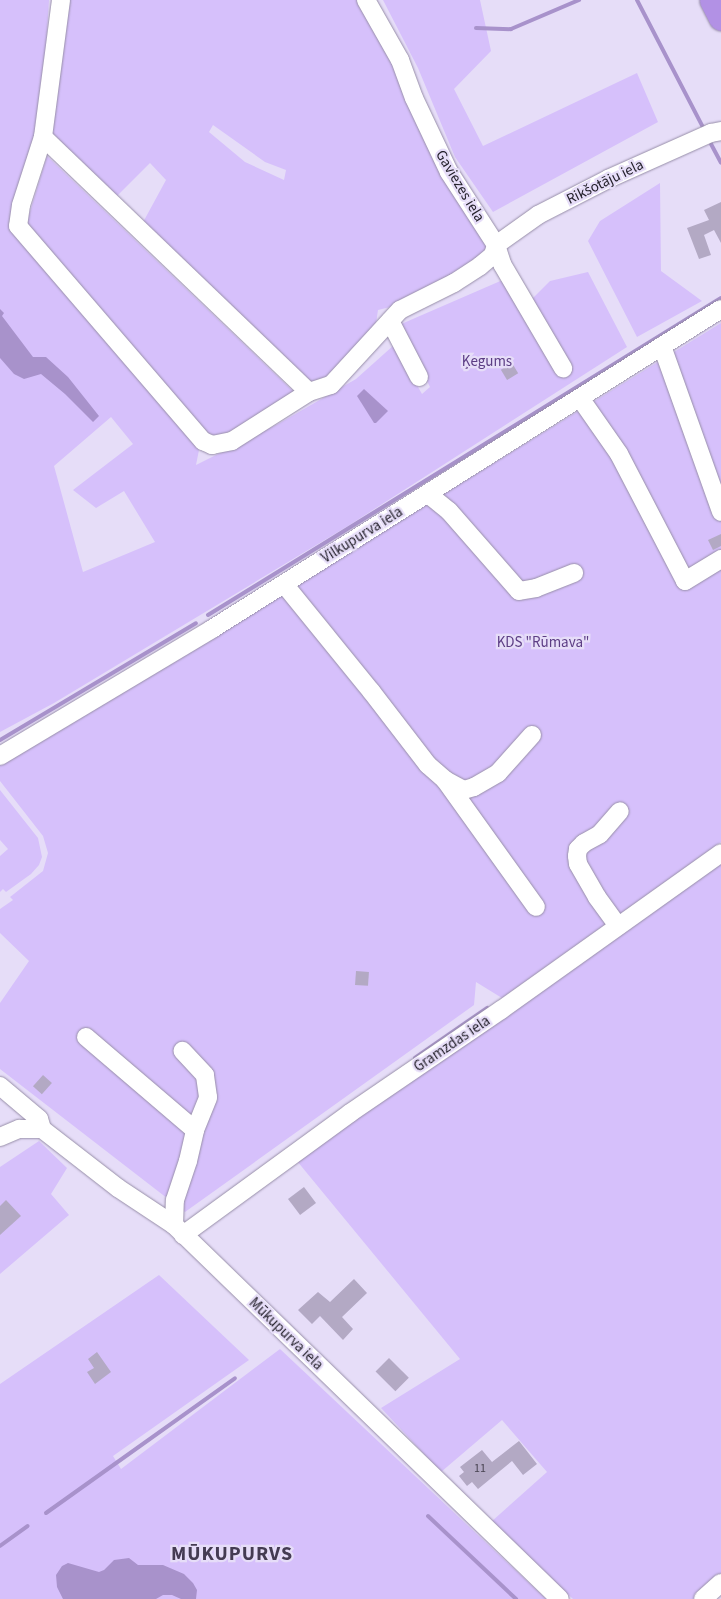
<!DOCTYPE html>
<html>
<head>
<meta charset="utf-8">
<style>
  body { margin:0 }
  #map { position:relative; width:721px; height:1599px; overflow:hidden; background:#e6ddf8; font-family:"Source Sans 3",sans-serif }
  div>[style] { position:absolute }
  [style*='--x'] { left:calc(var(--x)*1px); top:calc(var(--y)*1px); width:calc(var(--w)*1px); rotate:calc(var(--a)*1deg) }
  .green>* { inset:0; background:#d6c0fb }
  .water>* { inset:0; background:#a892cb }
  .stream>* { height:4px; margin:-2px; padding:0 2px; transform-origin:2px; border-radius:2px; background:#a892cb }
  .building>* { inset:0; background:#b3a9c4; transform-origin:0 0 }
  .roads { filter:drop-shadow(0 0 1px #978ea8) drop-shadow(0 0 1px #978ea8) }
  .minor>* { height:18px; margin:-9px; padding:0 9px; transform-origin:9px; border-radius:9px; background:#fff }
  .highway>* { height:25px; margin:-12.5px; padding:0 12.5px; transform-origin:12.5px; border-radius:12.5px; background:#b291e5 }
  span { translate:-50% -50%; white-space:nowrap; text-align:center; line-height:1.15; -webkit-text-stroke:4.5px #e6ddf8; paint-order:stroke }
  .number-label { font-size:12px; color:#484351 }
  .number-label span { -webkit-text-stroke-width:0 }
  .street-label { font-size:15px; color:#24212b }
  .park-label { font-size:15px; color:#5c3d84 }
  .district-label { font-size:20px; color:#443b52; font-weight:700; letter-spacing:1px }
</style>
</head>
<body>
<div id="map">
  <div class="green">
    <div style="clip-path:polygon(evenodd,0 0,49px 0,41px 126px,9px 227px,199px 450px,196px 465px,278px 424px,356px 379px,394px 345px,422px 394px,430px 387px,399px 325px,505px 279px,522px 309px,550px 281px,588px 272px,627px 347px,348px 526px,54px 703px,0 732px,0 0,111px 417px,133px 444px,73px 490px,96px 508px,124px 491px,155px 542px,83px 572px,54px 466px,111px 417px)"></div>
    <div style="clip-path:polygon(evenodd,63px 0,361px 0,488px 248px,465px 270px,398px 305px,378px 310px,375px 330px,333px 374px,308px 384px,141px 226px,166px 180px,150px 163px,113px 200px,52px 138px,61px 37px,70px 3px,63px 0,213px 125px,265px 162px,286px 170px,284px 180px,245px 162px,209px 132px,213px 125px)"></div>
    <div style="clip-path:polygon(383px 0,480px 0,491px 51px,454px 89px,483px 146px,637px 73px,658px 122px,493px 212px,455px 157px,418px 68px)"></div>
    <div style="clip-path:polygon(47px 156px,297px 395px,212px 441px,25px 228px)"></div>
    <div style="clip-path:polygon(660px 183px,661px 271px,702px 301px,637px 337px,588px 241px,600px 221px)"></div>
    <div style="clip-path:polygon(721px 323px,721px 842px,502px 998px,476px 982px,474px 1005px,185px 1212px,0 1069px,0 1003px,29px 961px,0 933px,0 909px,13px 900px,10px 897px,43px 871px,48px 853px,43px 836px,0 781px,0 761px,274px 599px)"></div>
    <div style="clip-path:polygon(0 790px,38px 838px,42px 857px,39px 865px,31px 874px,6px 892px,3px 889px,0 892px,0 856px,8px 849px,0 840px)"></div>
    <div style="clip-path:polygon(721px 861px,721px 1575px,694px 1599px,573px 1599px,491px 1522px,547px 1472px,502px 1420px,441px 1472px,381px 1408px,460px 1359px,297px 1161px)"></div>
    <div style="clip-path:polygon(39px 1141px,67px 1168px,51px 1194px,69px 1215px,0 1274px,0 1167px)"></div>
    <div style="clip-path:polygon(159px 1275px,249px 1360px,113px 1456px,121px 1469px,280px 1349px,546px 1599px,0 1599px,0 1384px)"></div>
  </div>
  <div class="water">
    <div style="clip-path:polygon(0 309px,4px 313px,2px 316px,33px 357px,46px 357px,68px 377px,99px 416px,93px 422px,65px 394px,41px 374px,24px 379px,14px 374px,0 358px)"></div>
    <div style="clip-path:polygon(364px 389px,388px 411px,376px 423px,374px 423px,357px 396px)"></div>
    <div style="clip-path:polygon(129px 1558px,138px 1565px,163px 1565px,184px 1574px,193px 1583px,197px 1590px,196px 1599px,181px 1599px,172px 1595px,163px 1595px,156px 1599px,63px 1599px,57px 1587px,56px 1575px,62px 1566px,68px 1563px,99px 1572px,104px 1570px,114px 1560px)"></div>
  </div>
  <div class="stream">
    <div style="--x:637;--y:0;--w:148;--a:62.6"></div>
    <div style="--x:476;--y:28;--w:35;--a:2"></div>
    <div style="--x:511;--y:29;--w:74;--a:-23.1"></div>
    <div style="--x:711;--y:144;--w:21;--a:62"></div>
    <div style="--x:208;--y:615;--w:603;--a:-31.71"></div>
    <div style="--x:0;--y:740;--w:228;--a:-30.8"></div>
    <div style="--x:415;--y:1058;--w:88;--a:-34.8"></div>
    <div style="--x:46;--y:1513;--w:232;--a:-35.5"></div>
    <div style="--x:428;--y:1516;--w:121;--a:43.3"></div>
    <div style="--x:0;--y:1546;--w:34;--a:-36"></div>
  </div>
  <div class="building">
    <div style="clip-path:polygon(721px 202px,721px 243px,714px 230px,704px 235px,711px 255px,699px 259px,687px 228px,709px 220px,704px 210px)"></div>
    <div style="left:512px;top:363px;width:12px;height:13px;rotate:59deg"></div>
    <div style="clip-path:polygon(721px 534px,721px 546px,713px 550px,708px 540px)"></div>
    <div style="left:356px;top:971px;width:13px;height:14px;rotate:4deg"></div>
    <div style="left:43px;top:1075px;width:12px;height:15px;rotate:42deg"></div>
    <div style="left:304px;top:1187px;width:20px;height:20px;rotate:53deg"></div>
    <div style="clip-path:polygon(6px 1200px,21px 1216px,0 1235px,0 1206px)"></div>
    <div style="clip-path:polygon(354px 1279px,367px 1293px,342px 1317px,353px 1329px,343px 1340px,320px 1316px,312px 1324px,298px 1310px,318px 1292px,330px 1302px)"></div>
    <div style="clip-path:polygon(97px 1352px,111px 1372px,95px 1384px,87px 1372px,94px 1368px,88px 1359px)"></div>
    <div style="left:389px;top:1358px;width:28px;height:19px;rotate:45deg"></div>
    <div style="clip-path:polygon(519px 1441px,537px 1464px,523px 1475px,512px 1461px,478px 1489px,472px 1482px,467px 1486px,459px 1476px,464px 1472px,460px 1467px,482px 1450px,492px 1462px)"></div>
  </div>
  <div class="roads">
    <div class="minor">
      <div style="--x:61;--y:0;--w:138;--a:97.5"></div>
      <div style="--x:43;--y:137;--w:71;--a:107.9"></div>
      <div style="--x:21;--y:205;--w:21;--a:98"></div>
      <div style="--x:18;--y:226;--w:284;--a:49.3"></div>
      <div style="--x:203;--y:441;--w:10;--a:24"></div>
      <div style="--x:212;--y:445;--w:20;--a:-11"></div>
      <div style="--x:232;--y:441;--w:91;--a:-32.5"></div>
      <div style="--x:309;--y:392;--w:23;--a:-18"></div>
      <div style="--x:331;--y:385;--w:102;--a:-47.4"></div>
      <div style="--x:400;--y:310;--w:60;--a:-26.6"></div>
      <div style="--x:454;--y:283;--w:31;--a:-33"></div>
      <div style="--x:480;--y:266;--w:17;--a:-40"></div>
      <div style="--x:493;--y:255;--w:10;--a:-73"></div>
      <div style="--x:366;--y:0;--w:69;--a:60.5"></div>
      <div style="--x:400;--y:60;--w:40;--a:69.8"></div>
      <div style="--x:414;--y:98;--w:82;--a:64.7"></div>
      <div style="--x:449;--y:172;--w:87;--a:57.2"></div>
      <div style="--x:496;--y:245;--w:20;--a:72"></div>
      <div style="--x:502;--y:264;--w:121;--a:59.6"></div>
      <div style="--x:43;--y:137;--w:368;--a:43.8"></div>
      <div style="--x:496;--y:245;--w:52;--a:-35.5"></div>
      <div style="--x:538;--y:215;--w:79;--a:-27.2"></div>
      <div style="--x:608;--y:179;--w:113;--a:-24.1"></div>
      <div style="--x:711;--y:133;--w:10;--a:-11"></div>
      <div style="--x:390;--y:321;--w:63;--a:62.6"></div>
      <div style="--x:662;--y:346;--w:176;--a:70.4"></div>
      <div style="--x:580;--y:398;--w:68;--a:55.1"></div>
      <div style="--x:619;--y:454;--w:143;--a:62.5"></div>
      <div style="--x:685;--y:581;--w:42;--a:-31.4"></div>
      <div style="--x:428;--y:494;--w:27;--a:39"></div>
      <div style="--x:449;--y:511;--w:106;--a:48.8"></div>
      <div style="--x:519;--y:591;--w:17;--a:-10"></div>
      <div style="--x:536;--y:588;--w:41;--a:-21.5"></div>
      <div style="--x:284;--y:584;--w:138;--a:50.9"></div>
      <div style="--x:371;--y:691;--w:93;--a:52.4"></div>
      <div style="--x:428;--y:765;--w:23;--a:41"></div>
      <div style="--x:445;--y:780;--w:156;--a:54.4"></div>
      <div style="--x:0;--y:756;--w:247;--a:-30.9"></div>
      <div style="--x:212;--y:629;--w:601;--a:-32.16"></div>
      <div style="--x:445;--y:780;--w:21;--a:28"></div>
      <div style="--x:464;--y:790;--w:10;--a:-17"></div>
      <div style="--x:474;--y:787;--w:28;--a:-30"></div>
      <div style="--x:498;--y:773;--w:51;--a:-48.2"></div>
      <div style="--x:618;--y:926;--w:36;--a:-126"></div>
      <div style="--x:597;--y:897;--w:38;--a:-120"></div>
      <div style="--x:578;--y:864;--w:8;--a:-97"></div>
      <div style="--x:577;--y:856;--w:7;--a:-82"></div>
      <div style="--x:578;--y:849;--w:8;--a:-45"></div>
      <div style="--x:584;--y:843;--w:18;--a:-29"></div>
      <div style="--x:600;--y:834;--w:30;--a:-49"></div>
      <div style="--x:86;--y:1037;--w:143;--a:40.5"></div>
      <div style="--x:0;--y:1086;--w:51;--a:40.2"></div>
      <div style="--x:39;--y:1119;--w:10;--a:73"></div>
      <div style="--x:42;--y:1129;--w:96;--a:37.8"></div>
      <div style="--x:118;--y:1188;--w:67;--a:33.5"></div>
      <div style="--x:174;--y:1225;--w:537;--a:44.1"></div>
      <div style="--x:0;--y:1137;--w:21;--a:-23"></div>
      <div style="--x:19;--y:1129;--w:23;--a:0"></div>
      <div style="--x:174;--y:1225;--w:25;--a:-88"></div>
      <div style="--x:175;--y:1200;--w:41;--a:-71.6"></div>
      <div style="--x:188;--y:1161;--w:32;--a:-77"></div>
      <div style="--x:195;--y:1130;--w:35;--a:-68"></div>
      <div style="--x:208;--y:1097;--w:22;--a:-98"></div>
      <div style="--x:205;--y:1075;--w:33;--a:-133"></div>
      <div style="--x:183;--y:1235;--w:207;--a:-36.1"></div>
      <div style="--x:350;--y:1113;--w:183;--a:-34.3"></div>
      <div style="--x:501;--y:1010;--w:270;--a:-35.5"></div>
      <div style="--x:703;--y:1599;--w:24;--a:-42"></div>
    </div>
    <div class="highway">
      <div style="--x:712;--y:0;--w:20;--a:63"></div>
    </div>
  </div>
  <div class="number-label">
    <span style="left:480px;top:1469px">11</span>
  </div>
  <div class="street-label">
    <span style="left:605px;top:182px;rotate:-26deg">Rikšotāju iela</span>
    <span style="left:460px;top:186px;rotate:59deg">Gaviezes iela</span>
    <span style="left:362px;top:535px;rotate:-32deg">Vilkupurva iela</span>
    <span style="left:452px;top:1044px;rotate:-34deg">Gramzdas iela</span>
    <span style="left:286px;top:1334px;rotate:44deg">Mūkupurva iela</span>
  </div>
  <div class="park-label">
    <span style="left:487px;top:362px">Ķegums</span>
    <span style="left:543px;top:643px">KDS "Rūmava"</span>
  </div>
  <div class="district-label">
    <span style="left:232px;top:1554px">MŪKUPURVS</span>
  </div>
</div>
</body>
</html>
